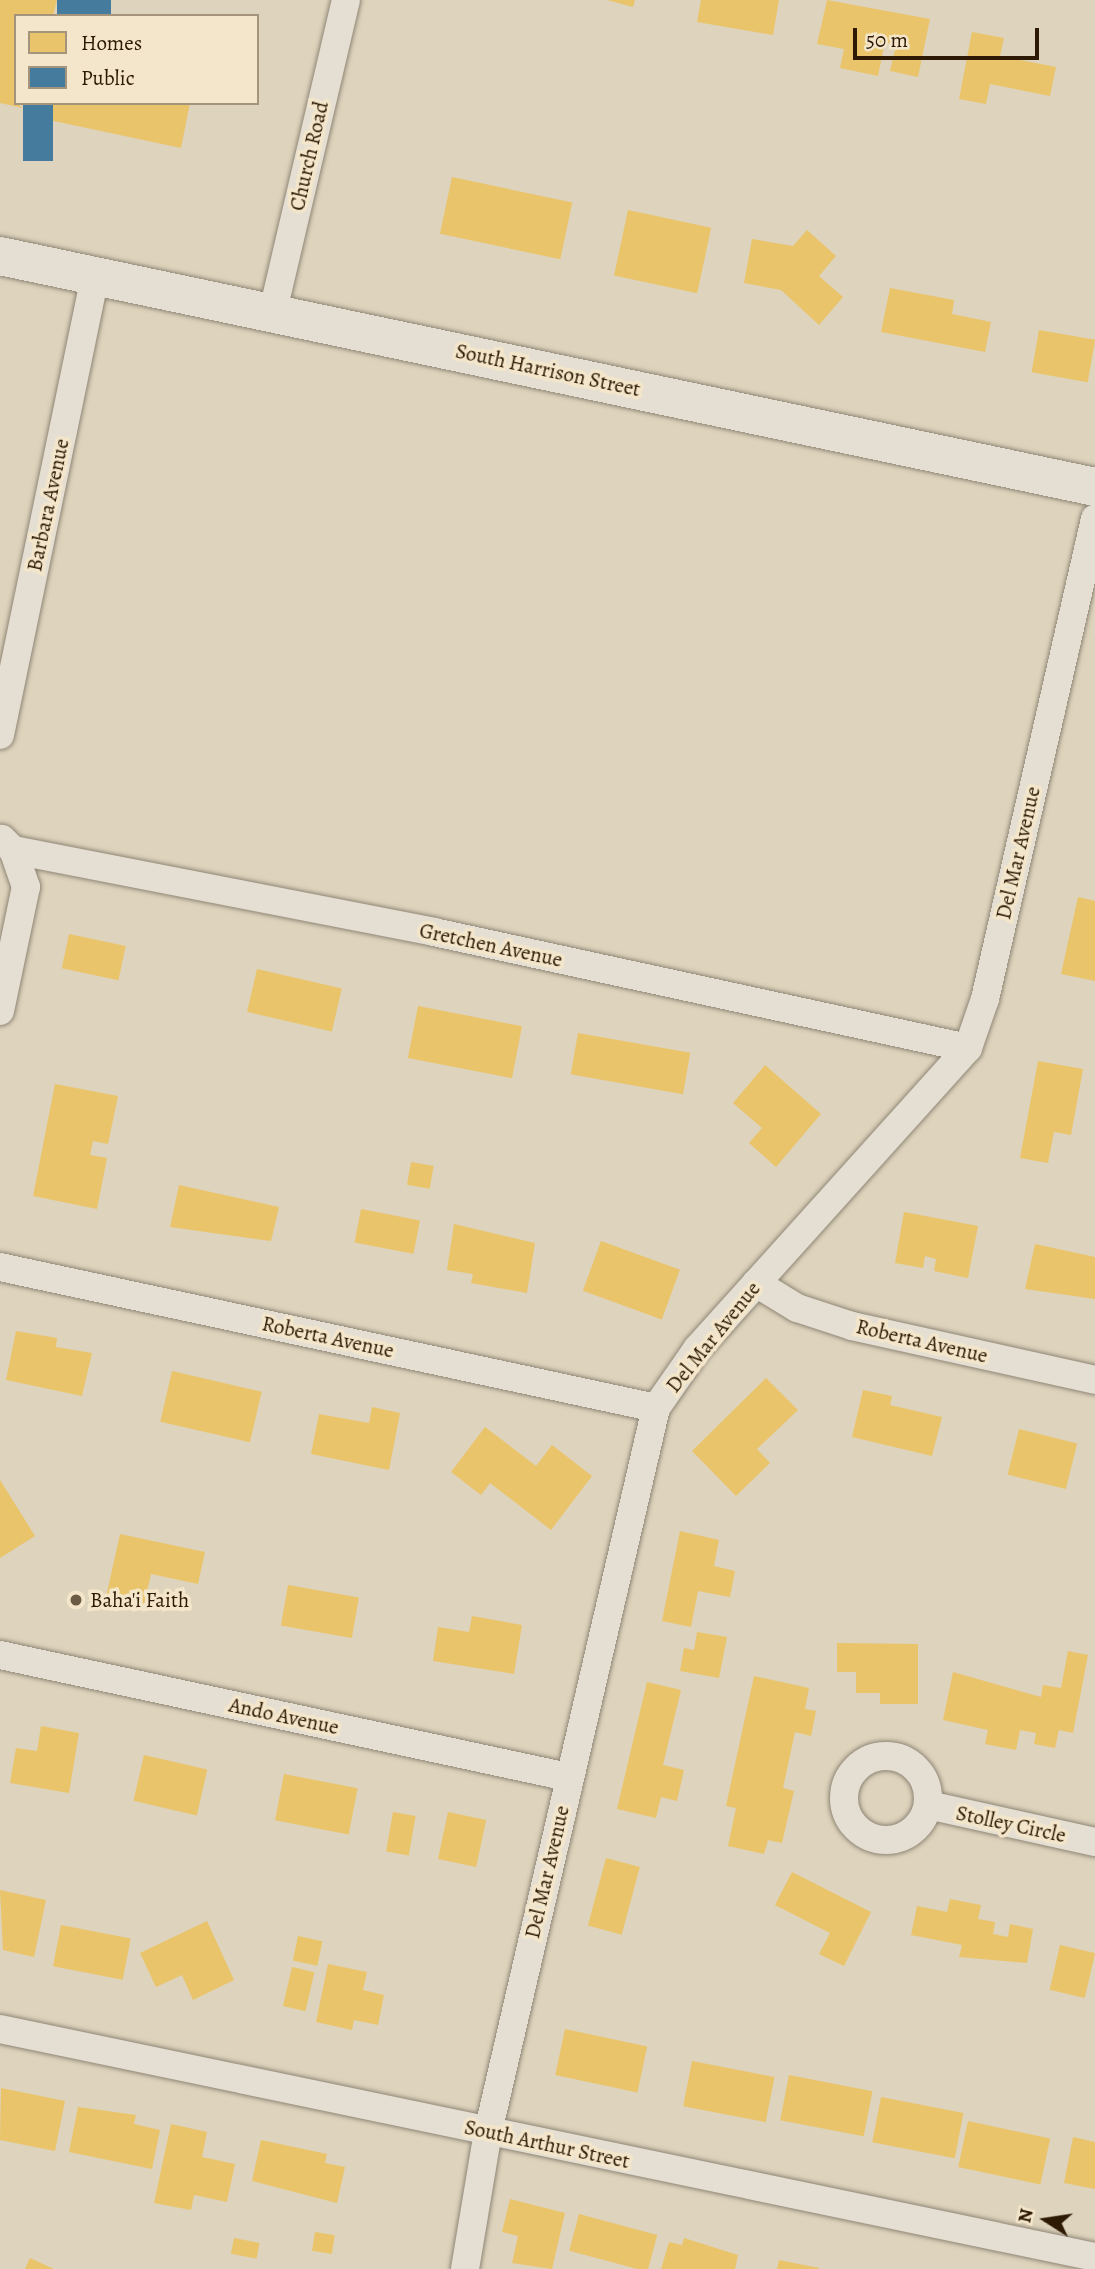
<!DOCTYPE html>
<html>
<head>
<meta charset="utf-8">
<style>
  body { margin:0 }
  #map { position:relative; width:1095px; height:2269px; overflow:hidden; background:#ded3bc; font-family:Alegreya,serif }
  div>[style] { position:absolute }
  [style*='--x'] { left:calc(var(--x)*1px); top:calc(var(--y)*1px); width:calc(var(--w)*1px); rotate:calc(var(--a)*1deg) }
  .homes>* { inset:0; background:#e9c46a; transform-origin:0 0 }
  .public>* { inset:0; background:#457b9d; transform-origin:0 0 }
  .roads { filter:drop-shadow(0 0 2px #8f8676) drop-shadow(0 0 2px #8f8676) }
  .minor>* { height:28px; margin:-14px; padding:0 14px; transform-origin:14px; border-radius:14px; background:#e5dfd3 }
  .minor>.ring { margin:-14px; padding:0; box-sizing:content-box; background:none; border:28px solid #e5dfd3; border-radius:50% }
  .secondary>* { height:38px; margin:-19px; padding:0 19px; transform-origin:19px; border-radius:19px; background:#e5dfd3 }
  .dots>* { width:19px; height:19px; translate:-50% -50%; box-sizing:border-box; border:4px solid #f3e6ca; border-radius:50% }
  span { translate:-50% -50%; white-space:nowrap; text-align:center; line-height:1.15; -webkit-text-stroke:7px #f3e6ca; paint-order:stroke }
  .street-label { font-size:21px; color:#2d1904 }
  .poi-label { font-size:21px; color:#2d1904 }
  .left { translate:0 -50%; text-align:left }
  .legend { position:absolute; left:14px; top:14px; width:245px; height:91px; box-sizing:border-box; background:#f3e6ca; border:2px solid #a4947b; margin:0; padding:9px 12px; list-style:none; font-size:21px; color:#2d1904 }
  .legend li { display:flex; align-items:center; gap:14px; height:35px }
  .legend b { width:35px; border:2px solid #a4947b }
  .north { position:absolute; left:1011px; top:2185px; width:70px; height:70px; -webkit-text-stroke:5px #f3e6ca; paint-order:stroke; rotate:282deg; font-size:19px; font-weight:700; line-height:28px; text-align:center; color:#2d1904 }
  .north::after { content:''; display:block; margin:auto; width:24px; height:32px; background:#2d1904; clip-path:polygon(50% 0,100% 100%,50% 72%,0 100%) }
  .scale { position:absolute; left:853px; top:28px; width:186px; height:32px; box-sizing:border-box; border:4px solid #2d1904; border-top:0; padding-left:9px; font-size:21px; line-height:24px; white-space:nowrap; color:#2d1904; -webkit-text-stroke:5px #f3e6ca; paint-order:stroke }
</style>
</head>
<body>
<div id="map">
  <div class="homes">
    <div style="clip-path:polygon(0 0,57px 0,53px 16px,16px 16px,16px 103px,23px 108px,0 103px)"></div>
    <div style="clip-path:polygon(607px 0,635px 0,633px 7px)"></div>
    <div style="clip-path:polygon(701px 0,779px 0,773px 35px,697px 22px)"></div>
    <div style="clip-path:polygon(827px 0,930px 19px,918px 77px,890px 71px,896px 45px,885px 42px,878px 76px,840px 68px,844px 49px,817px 44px)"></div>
    <div style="clip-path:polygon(972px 32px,1004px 38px,1000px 56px,1056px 67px,1050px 96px,990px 84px,986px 104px,959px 99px)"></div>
    <div style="clip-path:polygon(53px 103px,190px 103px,181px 148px,49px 120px)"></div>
    <div style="left:452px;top:177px;width:123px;height:58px;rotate:12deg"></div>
    <div style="left:628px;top:210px;width:85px;height:67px;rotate:12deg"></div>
    <div style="clip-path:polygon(807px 230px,836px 256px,819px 276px,843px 297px,819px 325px,781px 290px,744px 283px,752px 239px,793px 246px)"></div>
    <div style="clip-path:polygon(890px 288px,954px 300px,952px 314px,991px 322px,985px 352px,881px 332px)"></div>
    <div style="left:1039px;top:330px;width:57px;height:43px;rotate:10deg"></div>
    <div style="clip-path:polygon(1078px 897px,1095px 901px,1095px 981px,1061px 974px)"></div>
    <div style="left:69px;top:934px;width:58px;height:35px;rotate:12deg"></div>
    <div style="left:257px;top:969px;width:87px;height:44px;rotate:13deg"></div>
    <div style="left:418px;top:1006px;width:106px;height:53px;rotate:11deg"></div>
    <div style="left:578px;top:1033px;width:114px;height:42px;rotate:10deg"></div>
    <div style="clip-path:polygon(1038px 1061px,1083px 1069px,1071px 1135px,1054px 1132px,1048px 1163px,1020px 1158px)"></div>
    <div style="clip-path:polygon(765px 1065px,821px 1114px,776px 1167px,749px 1143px,762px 1128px,733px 1103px)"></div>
    <div style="clip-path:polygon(55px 1084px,118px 1096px,108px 1144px,93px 1141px,90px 1155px,107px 1158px,97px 1209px,33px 1196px)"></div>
    <div style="left:411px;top:1162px;width:23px;height:23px;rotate:10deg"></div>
    <div style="clip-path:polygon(179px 1185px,279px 1207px,271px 1241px,170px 1227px)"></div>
    <div style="left:361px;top:1209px;width:60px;height:34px;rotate:11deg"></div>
    <div style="clip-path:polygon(904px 1212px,978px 1226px,968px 1278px,934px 1271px,936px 1259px,925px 1256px,923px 1268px,895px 1263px)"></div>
    <div style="clip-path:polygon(454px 1224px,535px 1243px,527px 1293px,471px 1283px,473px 1274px,447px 1270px)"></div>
    <div style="left:601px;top:1241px;width:84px;height:53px;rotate:20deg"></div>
    <div style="clip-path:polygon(1035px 1244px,1095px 1257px,1095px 1299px,1025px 1289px)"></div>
    <div style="clip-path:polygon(16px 1331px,57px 1338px,56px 1347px,92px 1353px,82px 1396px,6px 1380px)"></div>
    <div style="left:172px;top:1371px;width:92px;height:52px;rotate:13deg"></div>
    <div style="clip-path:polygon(766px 1378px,798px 1410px,757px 1449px,770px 1463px,736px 1496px,692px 1451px)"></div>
    <div style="clip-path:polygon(863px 1390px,892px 1396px,890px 1405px,942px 1417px,932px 1456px,852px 1437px)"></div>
    <div style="clip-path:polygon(372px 1407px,400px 1413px,389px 1470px,311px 1454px,319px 1414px,369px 1423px)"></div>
    <div style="clip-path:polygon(485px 1427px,536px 1466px,552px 1445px,592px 1476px,551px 1530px,490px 1483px,481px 1495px,451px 1472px)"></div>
    <div style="left:1019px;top:1429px;width:60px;height:47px;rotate:14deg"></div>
    <div style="clip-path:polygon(0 1480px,35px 1536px,0 1558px)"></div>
    <div style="clip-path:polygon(680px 1531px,719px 1540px,714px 1566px,735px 1571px,730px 1597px,698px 1591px,691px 1627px,662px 1621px)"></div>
    <div style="clip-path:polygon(120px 1534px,205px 1552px,198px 1584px,151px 1574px,144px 1605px,106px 1597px)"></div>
    <div style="left:288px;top:1585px;width:72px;height:41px;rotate:10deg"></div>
    <div style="clip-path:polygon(472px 1616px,522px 1625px,514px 1674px,433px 1661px,438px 1627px,469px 1632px)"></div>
    <div style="clip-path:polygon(697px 1632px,727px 1637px,719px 1678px,680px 1671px,684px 1648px,694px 1650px)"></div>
    <div style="clip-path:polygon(837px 1643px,918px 1644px,918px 1704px,880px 1704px,880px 1693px,856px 1693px,856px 1672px,837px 1672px)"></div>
    <div style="clip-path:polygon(1068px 1651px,1088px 1655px,1073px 1733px,1059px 1730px,1055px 1748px,1034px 1744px,1036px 1733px,1020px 1730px,1016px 1750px,985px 1744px,988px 1730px,943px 1720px,953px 1672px,1041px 1697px,1043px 1685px,1061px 1688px)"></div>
    <div style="clip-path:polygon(754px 1676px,809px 1688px,805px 1709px,816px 1711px,811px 1736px,795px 1732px,783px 1788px,794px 1791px,782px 1843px,768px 1840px,764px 1854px,728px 1846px,736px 1808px,726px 1806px)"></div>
    <div style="clip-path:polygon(647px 1682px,681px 1690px,663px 1765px,684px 1770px,677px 1801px,661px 1797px,656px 1818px,617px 1809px)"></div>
    <div style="clip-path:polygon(41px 1726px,79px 1733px,69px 1793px,10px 1783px,16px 1748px,37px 1751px)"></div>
    <div style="left:144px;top:1755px;width:65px;height:47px;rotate:13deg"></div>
    <div style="left:284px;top:1774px;width:75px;height:47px;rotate:11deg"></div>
    <div style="left:393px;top:1812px;width:23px;height:40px;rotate:10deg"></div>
    <div style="left:448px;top:1812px;width:39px;height:48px;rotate:12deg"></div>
    <div style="left:606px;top:1858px;width:35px;height:70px;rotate:15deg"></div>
    <div style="clip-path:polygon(792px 1872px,871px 1912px,844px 1966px,819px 1954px,830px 1933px,775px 1905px)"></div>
    <div style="clip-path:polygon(0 1890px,46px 1900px,34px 1957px,3px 1950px)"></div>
    <div style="clip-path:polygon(950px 1899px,981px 1905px,978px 1919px,995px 1922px,993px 1934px,1008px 1937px,1010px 1924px,1033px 1929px,1027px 1963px,959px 1957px,962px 1945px,911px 1935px,917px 1906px,947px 1912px)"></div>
    <div style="clip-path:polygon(207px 1921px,234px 1980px,193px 2000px,182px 1975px,156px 1987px,140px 1953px)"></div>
    <div style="left:61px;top:1925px;width:71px;height:42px;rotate:11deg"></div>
    <div style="left:298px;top:1936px;width:25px;height:25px;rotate:12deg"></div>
    <div style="left:1060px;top:1945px;width:36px;height:46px;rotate:13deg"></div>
    <div style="clip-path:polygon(328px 1964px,367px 1972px,363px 1990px,384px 1995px,378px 2025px,354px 2020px,352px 2030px,316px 2022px)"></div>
    <div style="left:292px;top:1967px;width:23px;height:40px;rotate:13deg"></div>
    <div style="left:565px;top:2029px;width:84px;height:47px;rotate:12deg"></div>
    <div style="left:692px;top:2061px;width:84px;height:46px;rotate:11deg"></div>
    <div style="left:789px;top:2075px;width:85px;height:46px;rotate:11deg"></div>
    <div style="clip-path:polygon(1px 2088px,65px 2101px,55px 2151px,0 2140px)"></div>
    <div style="left:881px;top:2097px;width:84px;height:46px;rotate:11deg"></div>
    <div style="clip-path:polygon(78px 2107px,136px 2115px,134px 2124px,160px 2130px,152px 2169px,69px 2152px)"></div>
    <div style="left:968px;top:2121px;width:84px;height:47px;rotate:12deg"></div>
    <div style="clip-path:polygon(171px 2124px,207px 2132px,202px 2157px,235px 2164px,227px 2202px,194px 2195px,191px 2210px,154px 2203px)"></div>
    <div style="clip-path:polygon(1073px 2137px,1095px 2142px,1095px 2189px,1064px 2183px)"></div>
    <div style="clip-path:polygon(261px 2140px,327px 2154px,325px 2163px,345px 2167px,337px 2203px,252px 2181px)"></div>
    <div style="clip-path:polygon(510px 2199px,565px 2213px,552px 2269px,512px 2263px,518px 2236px,502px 2232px)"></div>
    <div style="left:579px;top:2214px;width:81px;height:38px;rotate:15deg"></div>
    <div style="left:315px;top:2232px;width:20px;height:19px;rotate:9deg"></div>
    <div style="left:234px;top:2238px;width:26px;height:16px;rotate:11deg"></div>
    <div style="clip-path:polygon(684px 2238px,738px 2255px,735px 2269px,661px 2269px,669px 2242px,682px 2245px)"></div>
    <div style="clip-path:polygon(30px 2258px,54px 2269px,25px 2269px)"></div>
    <div style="clip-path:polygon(779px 2260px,819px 2268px,819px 2269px,777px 2269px)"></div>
  </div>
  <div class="public">
    <div style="left:57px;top:0;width:54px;height:16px"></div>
    <div style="left:23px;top:103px;width:30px;height:58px"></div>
  </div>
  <div class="roads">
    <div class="minor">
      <div style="--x:273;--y:311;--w:319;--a:-76.8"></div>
      <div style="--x:0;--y:735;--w:470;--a:-78.3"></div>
      <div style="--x:13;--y:850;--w:429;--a:11"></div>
      <div style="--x:434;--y:932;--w:546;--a:12.26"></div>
      <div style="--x:0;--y:1011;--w:127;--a:-78.2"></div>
      <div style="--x:26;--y:887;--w:39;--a:-109"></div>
      <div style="--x:13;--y:850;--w:16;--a:-135"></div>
      <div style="--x:0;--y:1267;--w:671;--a:12.13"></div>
      <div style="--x:756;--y:1283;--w:48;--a:31.4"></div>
      <div style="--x:797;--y:1308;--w:58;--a:18.1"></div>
      <div style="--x:852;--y:1326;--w:249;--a:12.5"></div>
      <div style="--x:0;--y:1655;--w:581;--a:12.12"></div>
      <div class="ring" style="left:844px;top:1756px;width:56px;height:56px"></div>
      <div style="--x:928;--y:1805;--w:171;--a:12.5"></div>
      <div style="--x:0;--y:2029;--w:1118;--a:11.76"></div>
      <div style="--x:465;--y:2269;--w:139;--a:-80.5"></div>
      <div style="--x:488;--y:2132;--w:743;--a:-76.94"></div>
      <div style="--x:656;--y:1408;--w:72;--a:-55.2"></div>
      <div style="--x:697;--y:1349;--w:405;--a:-48"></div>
      <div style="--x:968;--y:1048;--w:52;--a:-70.9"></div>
      <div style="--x:985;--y:999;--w:493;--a:-77.1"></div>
    </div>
    <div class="secondary">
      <div style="--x:0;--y:256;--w:1119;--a:11.91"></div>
    </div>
  </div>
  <div class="dots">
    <div style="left:76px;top:1600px;background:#6b5a44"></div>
  </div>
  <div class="street-label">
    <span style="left:309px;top:156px;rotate:-77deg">Church Road</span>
    <span style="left:548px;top:370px;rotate:12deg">South Harrison Street</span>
    <span style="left:48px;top:505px;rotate:-78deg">Barbara Avenue</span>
    <span style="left:1018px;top:853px;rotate:-77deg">Del Mar Avenue</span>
    <span style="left:491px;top:945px;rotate:12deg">Gretchen Avenue</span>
    <span style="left:328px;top:1337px;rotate:12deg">Roberta Avenue</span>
    <span style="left:713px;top:1337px;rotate:-51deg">Del Mar Avenue</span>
    <span style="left:922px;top:1341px;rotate:13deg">Roberta Avenue</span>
    <span style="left:284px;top:1716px;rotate:12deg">Ando Avenue</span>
    <span style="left:1011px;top:1824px;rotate:12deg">Stolley Circle</span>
    <span style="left:547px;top:1872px;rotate:-77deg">Del Mar Avenue</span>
    <span style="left:547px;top:2144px;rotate:12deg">South Arthur Street</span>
  </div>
  <div class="poi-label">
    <span class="left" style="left:90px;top:1600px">Baha'i Faith</span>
  </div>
  <ul class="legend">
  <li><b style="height:19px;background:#e9c46a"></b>Homes</li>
  <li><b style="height:19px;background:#457b9d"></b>Public</li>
  </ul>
  <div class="north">N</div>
  <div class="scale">50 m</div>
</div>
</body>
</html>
